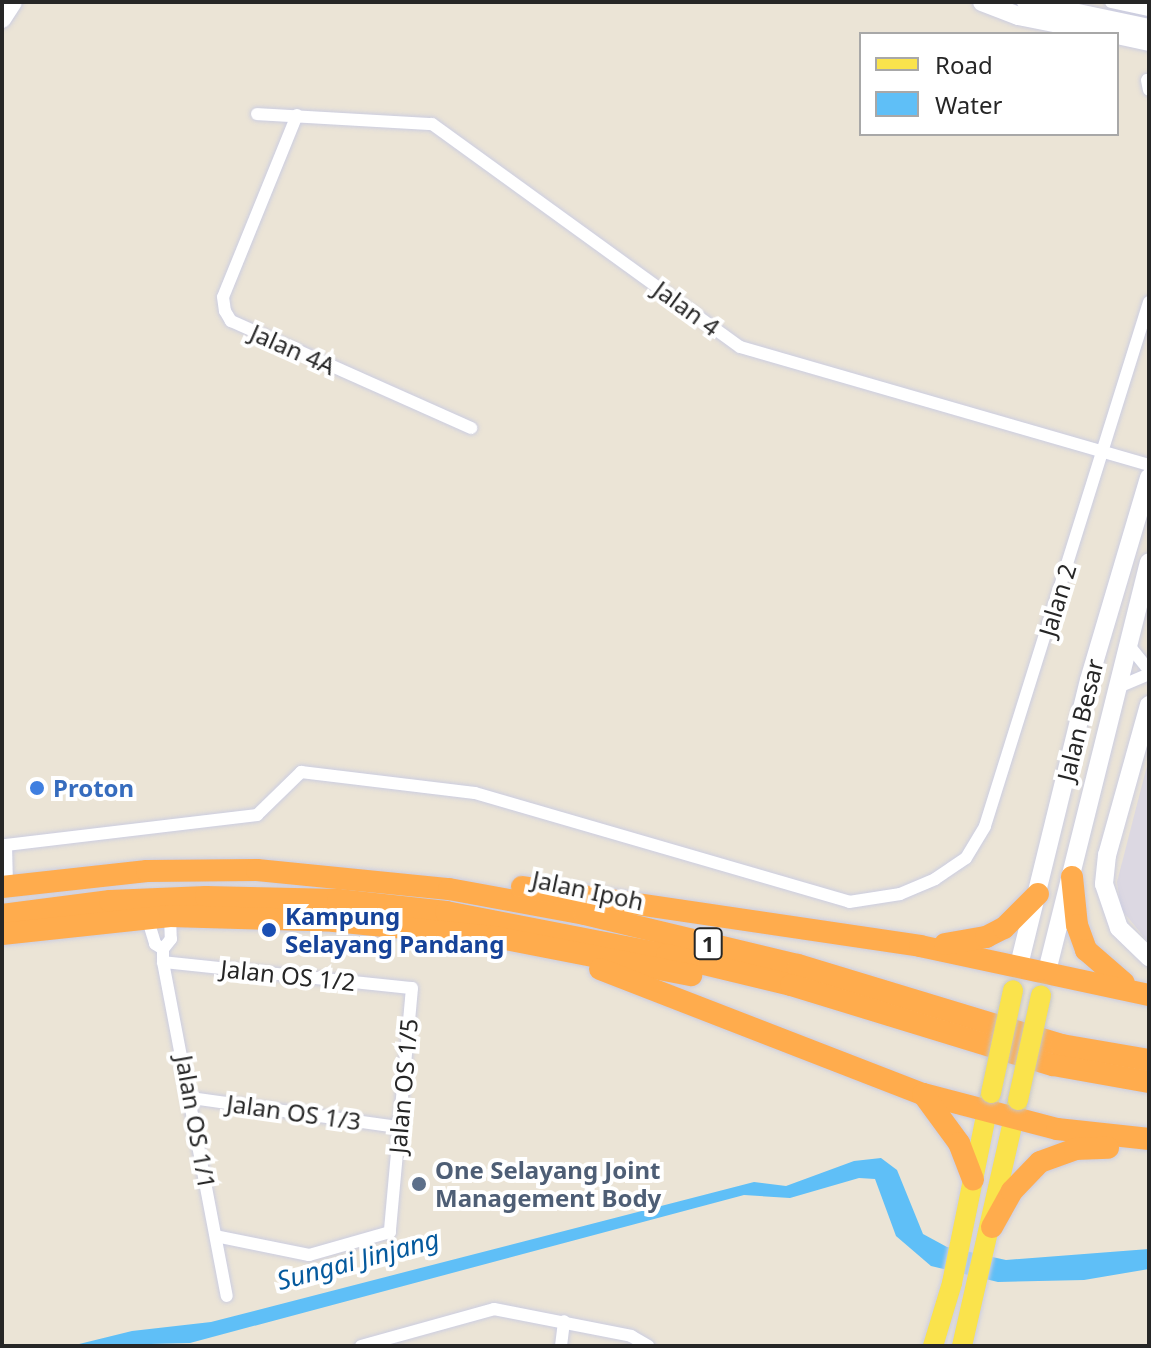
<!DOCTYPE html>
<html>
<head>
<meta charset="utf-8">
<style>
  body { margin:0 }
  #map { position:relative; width:1151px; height:1348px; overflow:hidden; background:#ebe4d6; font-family:"Noto Sans",sans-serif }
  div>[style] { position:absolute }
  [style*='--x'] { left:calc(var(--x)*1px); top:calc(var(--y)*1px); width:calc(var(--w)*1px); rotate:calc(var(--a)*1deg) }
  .industrial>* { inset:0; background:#dcd8e2 }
  .water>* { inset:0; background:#5fbff7 }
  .roads { filter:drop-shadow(0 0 2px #cbcde1) drop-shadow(0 0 2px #cbcde1) }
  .street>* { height:12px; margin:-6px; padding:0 6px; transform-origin:6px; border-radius:6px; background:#fff }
  .secondary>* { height:18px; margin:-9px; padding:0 9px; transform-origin:9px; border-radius:9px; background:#fff }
  .primary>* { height:20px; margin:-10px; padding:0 10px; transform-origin:10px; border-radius:10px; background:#fae34c }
  .highway>* { height:22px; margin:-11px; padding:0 11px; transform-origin:11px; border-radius:11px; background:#ffac4d }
  .bridges { filter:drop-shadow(0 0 2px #c7c7c7) drop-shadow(0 0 2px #c7c7c7) }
  .primary-bridge>* { height:20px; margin:-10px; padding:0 10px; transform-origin:10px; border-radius:10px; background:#fae34c }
  .dots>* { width:22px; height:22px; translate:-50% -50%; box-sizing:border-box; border:4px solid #fff; border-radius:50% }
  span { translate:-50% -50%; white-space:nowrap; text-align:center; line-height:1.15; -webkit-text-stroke:8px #fff; paint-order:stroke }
  .shield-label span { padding:2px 6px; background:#fff; border:2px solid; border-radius:6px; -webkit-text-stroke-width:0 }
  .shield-label { font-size:22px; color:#262626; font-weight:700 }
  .street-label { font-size:24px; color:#262626 }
  .shop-label { font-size:24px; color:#366cbe; font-weight:700 }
  .left { translate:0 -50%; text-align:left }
  .transit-label { font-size:24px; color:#164399; font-weight:700 }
  .service-label { font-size:24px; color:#4e5e75; font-weight:700 }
  .water-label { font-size:26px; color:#04599d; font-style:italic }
  .frame { position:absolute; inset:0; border:4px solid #262626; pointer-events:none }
  .legend { position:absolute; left:859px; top:32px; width:260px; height:104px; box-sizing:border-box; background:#fff; border:2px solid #a8a8a8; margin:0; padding:10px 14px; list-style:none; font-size:24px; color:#262626 }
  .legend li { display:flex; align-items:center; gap:16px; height:40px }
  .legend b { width:40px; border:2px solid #a8a8a8 }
</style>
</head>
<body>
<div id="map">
  <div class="industrial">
    <div style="clip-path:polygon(1149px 758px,1149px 943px,1121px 909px,1117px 882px)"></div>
  </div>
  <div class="water">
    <div style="clip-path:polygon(881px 1158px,897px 1170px,923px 1234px,947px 1247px,1006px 1260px,1149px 1249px,1149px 1269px,1084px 1280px,998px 1282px,931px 1266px,896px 1236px,875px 1179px,859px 1178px,790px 1198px,744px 1195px,190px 1343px,71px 1346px,132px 1331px,211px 1322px,754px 1182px,786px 1186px,854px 1161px)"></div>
  </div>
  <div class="roads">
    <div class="street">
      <div style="--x:1111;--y:2;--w:39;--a:12"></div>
      <div style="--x:1147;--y:80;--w:10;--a:79"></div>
      <div style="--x:257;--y:114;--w:175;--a:3.3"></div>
      <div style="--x:432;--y:124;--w:380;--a:35.9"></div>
      <div style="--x:740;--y:347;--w:426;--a:16.1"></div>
      <div style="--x:297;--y:115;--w:196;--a:112.1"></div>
      <div style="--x:223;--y:297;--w:14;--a:82"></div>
      <div style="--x:225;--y:311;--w:12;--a:59"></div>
      <div style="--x:231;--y:321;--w:263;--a:24"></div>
      <div style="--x:1127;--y:643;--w:35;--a:51"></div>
      <div style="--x:1116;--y:688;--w:36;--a:-23"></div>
      <div style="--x:7;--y:886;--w:41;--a:-91.4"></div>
      <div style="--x:6;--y:845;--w:253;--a:-6.8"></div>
      <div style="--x:257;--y:815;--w:62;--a:-44.3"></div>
      <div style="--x:301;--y:772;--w:175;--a:6.9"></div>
      <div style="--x:475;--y:793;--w:390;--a:16.2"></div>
      <div style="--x:849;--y:902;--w:52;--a:-8.9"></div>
      <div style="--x:900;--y:894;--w:38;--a:-23"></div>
      <div style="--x:935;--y:879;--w:37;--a:-34"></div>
      <div style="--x:966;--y:858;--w:37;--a:-59"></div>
      <div style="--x:985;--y:826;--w:549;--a:-72.62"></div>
      <div style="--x:170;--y:916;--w:23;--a:88"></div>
      <div style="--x:171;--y:939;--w:13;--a:129"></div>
      <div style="--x:163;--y:949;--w:13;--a:90"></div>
      <div style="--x:163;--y:962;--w:340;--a:79.2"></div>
      <div style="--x:147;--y:917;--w:28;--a:73"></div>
      <div style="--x:155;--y:944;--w:9;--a:32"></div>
      <div style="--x:163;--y:962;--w:250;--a:6"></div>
      <div style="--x:412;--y:988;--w:245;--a:95.2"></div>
      <div style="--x:390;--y:1232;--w:84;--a:164.1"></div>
      <div style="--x:309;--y:1255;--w:95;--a:-168.5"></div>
      <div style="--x:191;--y:1098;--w:208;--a:8"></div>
      <div style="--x:361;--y:1346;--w:138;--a:-15.5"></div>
      <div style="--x:494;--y:1309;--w:140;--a:11.1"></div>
      <div style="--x:631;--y:1336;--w:20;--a:30"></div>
      <div style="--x:561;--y:1346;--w:25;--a:-83"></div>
    </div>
    <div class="secondary">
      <div style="--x:982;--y:2;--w:39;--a:21"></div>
      <div style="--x:1018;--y:16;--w:94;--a:11.1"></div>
      <div style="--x:1026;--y:2;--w:126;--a:11.9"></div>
      <div style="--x:2;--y:19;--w:20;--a:-57"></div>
      <div style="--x:1117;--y:35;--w:33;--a:12"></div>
      <div style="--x:1149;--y:705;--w:156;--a:105.6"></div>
      <div style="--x:1107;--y:855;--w:29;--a:96"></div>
      <div style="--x:1104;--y:884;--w:46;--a:71.2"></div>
      <div style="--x:1119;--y:928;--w:42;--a:44"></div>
      <div style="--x:1019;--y:965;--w:293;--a:-76.2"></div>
      <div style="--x:1089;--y:680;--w:211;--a:-73.5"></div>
      <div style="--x:1047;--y:971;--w:421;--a:-76"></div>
    </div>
    <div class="primary">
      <div style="--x:933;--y:1346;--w:66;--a:-73.2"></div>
      <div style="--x:952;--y:1283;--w:190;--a:-78.5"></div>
      <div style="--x:962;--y:1346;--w:248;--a:-77.2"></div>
    </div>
    <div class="highway">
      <div style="--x:1072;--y:877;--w:48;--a:84.1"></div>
      <div style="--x:1077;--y:925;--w:27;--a:70"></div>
      <div style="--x:1086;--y:950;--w:50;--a:41"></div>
      <div style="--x:2;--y:887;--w:146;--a:-6.3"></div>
      <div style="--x:147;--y:871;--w:110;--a:-0.5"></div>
      <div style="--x:257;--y:870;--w:193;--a:5.7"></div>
      <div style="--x:449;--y:889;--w:138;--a:10.4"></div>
      <div style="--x:585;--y:914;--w:219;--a:13.5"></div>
      <div style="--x:798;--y:965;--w:275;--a:16.9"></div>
      <div style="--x:1061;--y:1045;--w:89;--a:9.7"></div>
      <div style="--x:522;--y:887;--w:402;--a:8.4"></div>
      <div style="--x:920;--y:946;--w:234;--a:12.1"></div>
      <div style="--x:2;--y:915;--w:109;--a:-7.4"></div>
      <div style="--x:110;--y:901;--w:96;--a:-2.4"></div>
      <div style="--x:206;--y:897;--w:132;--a:1.3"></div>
      <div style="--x:338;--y:900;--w:109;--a:6.3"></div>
      <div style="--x:446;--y:912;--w:225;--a:11"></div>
      <div style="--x:667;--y:955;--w:128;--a:13.6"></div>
      <div style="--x:791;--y:985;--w:274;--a:17"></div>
      <div style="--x:1053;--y:1065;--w:97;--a:10"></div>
      <div style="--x:2;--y:934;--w:169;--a:-6.1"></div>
      <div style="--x:170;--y:916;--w:164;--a:1.7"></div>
      <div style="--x:334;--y:921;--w:162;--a:5.7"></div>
      <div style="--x:495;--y:937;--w:200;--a:11"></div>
      <div style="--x:945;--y:944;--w:42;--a:-9.7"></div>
      <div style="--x:986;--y:937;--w:20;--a:-27"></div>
      <div style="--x:1004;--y:928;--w:48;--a:-45"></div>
      <div style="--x:600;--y:969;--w:346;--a:21.2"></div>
      <div style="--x:923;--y:1094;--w:138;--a:14.6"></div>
      <div style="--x:1057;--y:1129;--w:93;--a:6.2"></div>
      <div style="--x:923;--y:1094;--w:61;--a:53.7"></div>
      <div style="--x:959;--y:1143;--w:39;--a:69"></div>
      <div style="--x:992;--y:1227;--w:41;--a:-60.9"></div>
      <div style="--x:1012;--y:1191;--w:40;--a:-46"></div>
      <div style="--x:1040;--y:1162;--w:37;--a:-20"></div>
      <div style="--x:1075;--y:1149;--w:33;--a:-2"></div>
    </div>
  </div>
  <div class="bridges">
    <div class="primary-bridge">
      <div style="--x:991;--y:1093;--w:105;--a:-77.9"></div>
      <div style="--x:1018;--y:1100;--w:107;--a:-77.6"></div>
    </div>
  </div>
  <div class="dots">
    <div style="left:37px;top:788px;background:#3f7fe0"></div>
    <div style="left:269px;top:930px;background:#1a4fb4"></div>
    <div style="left:419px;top:1184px;background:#5c6f8a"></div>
  </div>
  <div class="shield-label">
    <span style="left:708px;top:944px">1</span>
  </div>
  <div class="street-label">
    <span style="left:687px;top:308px;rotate:36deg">Jalan 4</span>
    <span style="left:293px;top:349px;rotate:24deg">Jalan 4A</span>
    <span style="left:1057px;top:600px;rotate:-73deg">Jalan 2</span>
    <span style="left:1080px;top:720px;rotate:-76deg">Jalan Besar</span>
    <span style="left:588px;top:890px;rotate:12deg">Jalan Ipoh</span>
    <span style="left:288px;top:975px;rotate:6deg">Jalan OS 1/2</span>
    <span style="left:403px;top:1086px;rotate:-85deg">Jalan OS 1/5</span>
    <span style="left:294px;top:1112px;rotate:8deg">Jalan OS 1/3</span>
    <span style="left:196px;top:1122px;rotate:80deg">Jalan OS 1/1</span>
  </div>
  <div class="shop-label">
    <span class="left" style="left:53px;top:788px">Proton</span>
  </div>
  <div class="transit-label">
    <span class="left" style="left:285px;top:930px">Kampung<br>Selayang Pandang</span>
  </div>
  <div class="service-label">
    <span class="left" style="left:435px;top:1184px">One Selayang Joint<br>Management Body</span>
  </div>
  <div class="water-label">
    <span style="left:358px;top:1260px;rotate:-15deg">Sungai Jinjang</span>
  </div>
  <div class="frame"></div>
  <ul class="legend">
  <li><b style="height:10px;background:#fae34c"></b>Road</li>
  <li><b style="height:22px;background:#5fbff7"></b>Water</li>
  </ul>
</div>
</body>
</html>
